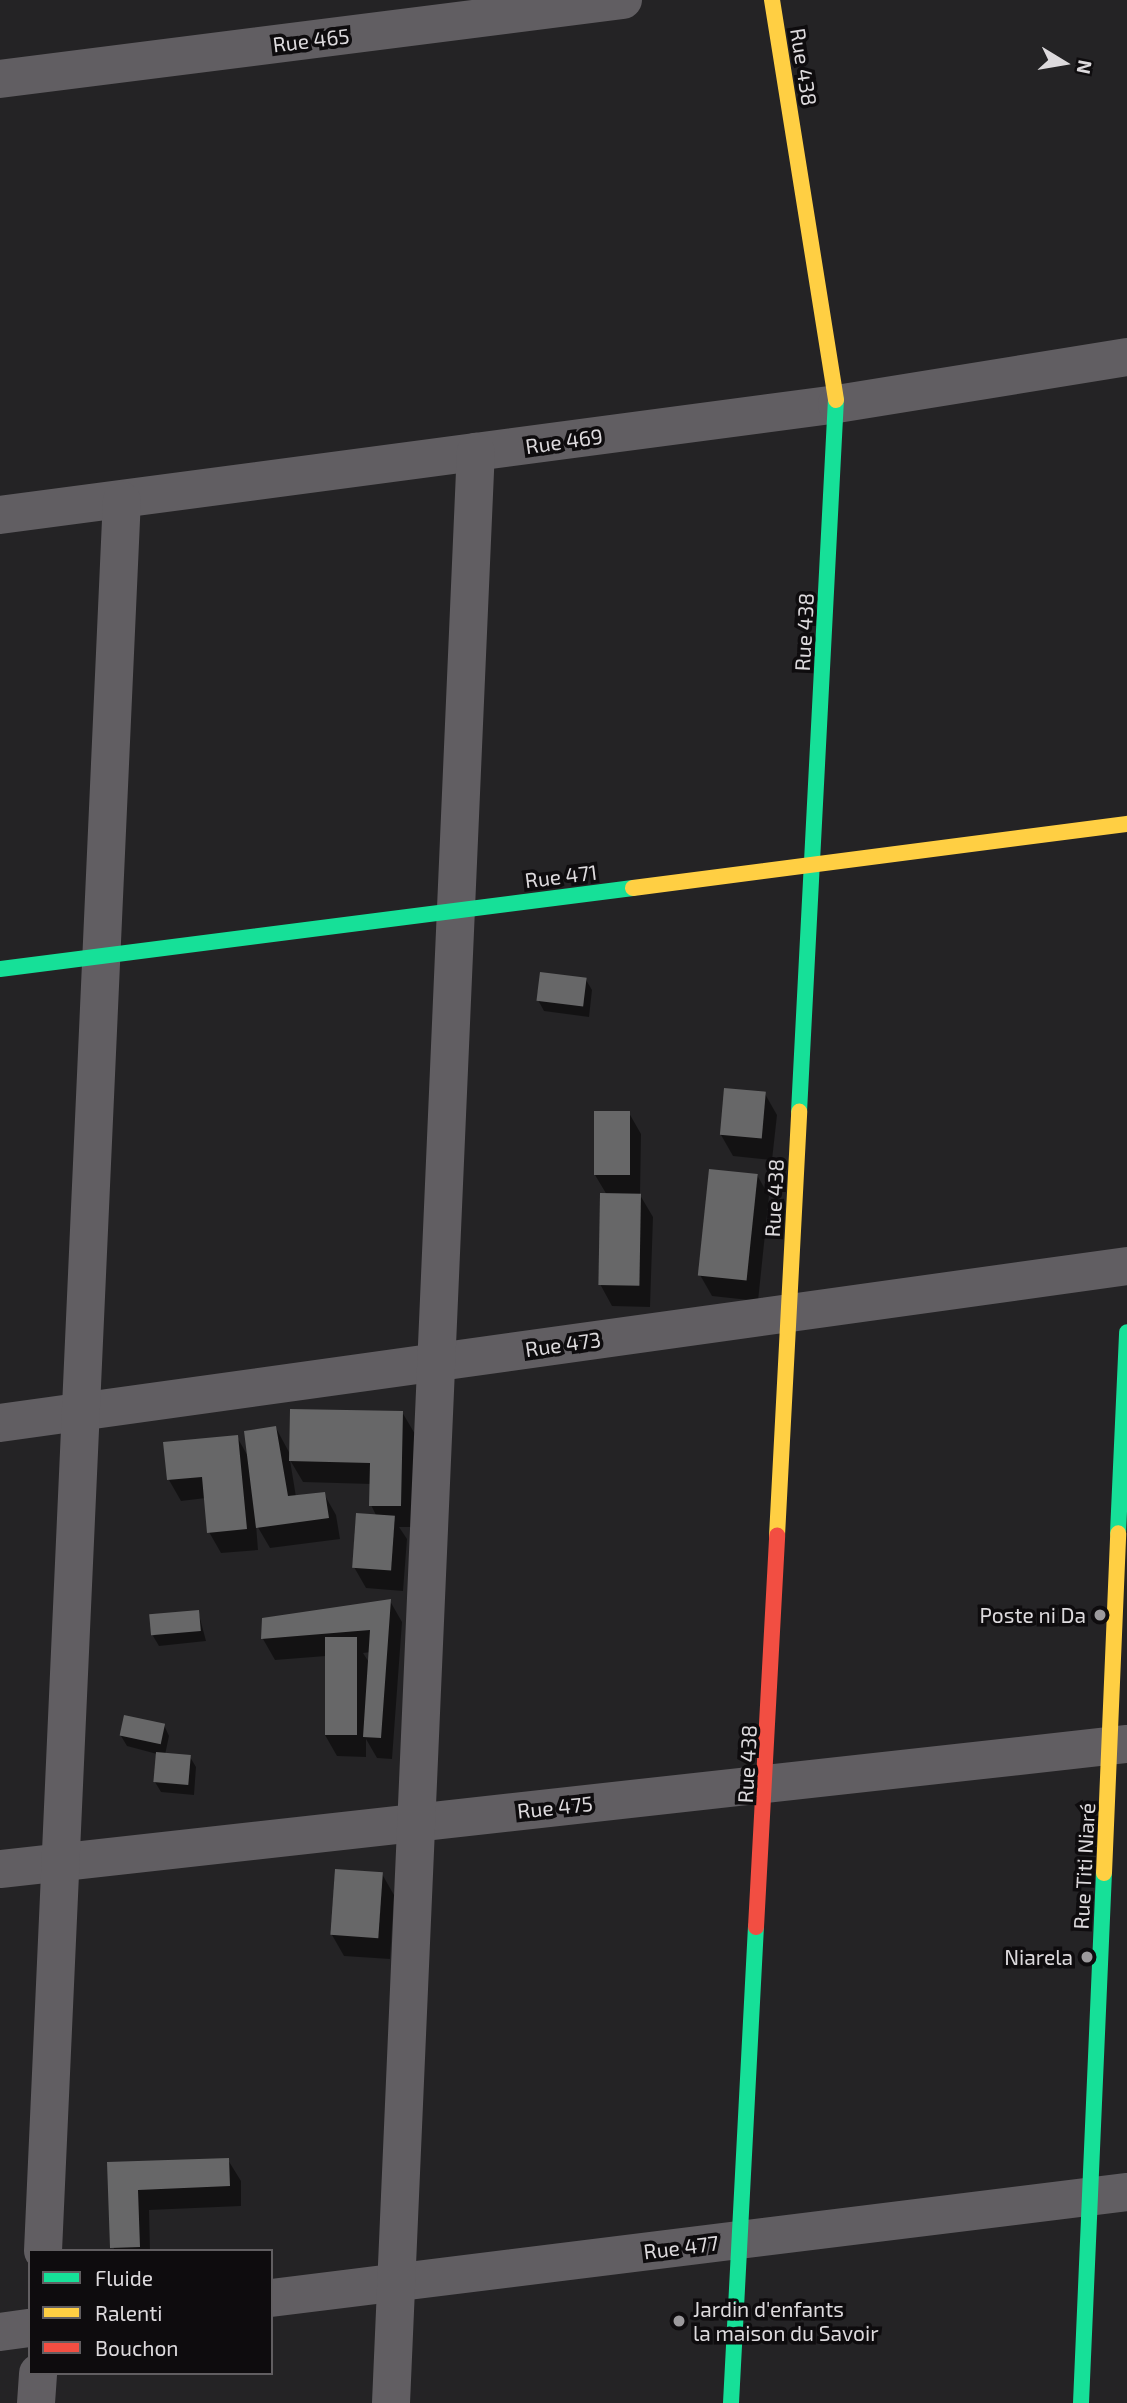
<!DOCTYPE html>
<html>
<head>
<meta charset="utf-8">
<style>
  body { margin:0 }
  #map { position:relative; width:1127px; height:2403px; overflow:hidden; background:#242325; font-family:"Exo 2",sans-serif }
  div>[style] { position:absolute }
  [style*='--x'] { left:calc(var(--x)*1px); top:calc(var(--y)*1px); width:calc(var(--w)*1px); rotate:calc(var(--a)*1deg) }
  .shadow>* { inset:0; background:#0007 }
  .building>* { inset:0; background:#676768; transform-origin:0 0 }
  .street>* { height:38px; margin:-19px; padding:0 19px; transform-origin:19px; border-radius:19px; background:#615e62 }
  .fast>* { height:16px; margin:-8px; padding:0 8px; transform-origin:8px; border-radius:8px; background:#16e098 }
  .slow>* { height:16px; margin:-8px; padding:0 8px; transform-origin:8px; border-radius:8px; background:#ffcf43 }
  .jam>* { height:16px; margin:-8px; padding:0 8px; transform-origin:8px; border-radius:8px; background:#f24e42 }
  .dots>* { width:19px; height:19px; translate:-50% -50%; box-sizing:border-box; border:4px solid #0e0c0e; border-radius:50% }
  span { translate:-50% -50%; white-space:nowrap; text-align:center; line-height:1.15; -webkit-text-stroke:7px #0e0c0e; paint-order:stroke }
  .street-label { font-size:21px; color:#dddadd }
  .poi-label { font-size:21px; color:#dddadd }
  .right { translate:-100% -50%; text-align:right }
  .left { translate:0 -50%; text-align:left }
  .legend { position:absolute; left:28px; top:2249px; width:245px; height:126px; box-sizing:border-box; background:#0e0c0e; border:2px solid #615e61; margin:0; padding:9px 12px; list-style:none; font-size:21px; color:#dddadd }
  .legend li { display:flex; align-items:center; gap:14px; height:35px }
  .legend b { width:35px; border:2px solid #615e61 }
  .north { position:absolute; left:1029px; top:28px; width:70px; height:70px; -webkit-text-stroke:5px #0e0c0e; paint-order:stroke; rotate:101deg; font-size:19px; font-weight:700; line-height:28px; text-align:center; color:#dddadd }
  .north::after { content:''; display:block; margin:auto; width:24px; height:32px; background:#dddadd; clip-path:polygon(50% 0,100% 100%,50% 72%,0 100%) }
</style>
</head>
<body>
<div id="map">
  <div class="shadow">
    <div style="clip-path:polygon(586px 980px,592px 990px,589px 1017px,544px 1011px,538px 1000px)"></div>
    <div style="clip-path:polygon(765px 1094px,777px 1115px,772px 1160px,733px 1156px,721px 1135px)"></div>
    <div style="clip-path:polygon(629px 1113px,641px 1134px,640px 1195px,653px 1217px,650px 1307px,612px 1306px,600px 1284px,607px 1195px,595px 1175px)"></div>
    <div style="clip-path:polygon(757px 1175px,769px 1196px,758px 1301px,712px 1296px,700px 1275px)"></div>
    <div style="clip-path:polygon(402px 1412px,415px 1434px,412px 1527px,399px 1527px,407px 1539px,403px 1591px,366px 1588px,354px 1567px,377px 1517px,371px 1505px,371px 1484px,303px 1482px,290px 1460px,296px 1497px,324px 1494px,336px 1515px,340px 1539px,270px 1548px,256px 1524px,258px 1550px,221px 1553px,209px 1532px,206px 1498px,181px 1501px,169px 1480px,237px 1437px,249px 1458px,276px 1428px,290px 1454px)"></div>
    <div style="clip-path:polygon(evenodd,390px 1601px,402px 1622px,392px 1759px,377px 1758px,366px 1739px,366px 1757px,337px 1756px,325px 1735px,326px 1656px,275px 1660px,263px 1639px,264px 1620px,390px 1601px,371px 1652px,370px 1664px,363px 1653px,371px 1652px)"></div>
    <div style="clip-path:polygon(198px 1611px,206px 1641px,159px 1646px,153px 1636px)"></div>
    <div style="clip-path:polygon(164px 1725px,169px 1736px,165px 1755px,190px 1757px,196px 1767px,194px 1795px,161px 1792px,155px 1782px,157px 1754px,127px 1746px,121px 1736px)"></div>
    <div style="clip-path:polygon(382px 1874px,394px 1895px,390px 1959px,344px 1956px,332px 1935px)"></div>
    <div style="clip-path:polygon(228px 2160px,241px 2181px,241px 2206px,149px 2210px,150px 2251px,114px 2251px,109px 2164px)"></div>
  </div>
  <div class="building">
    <div style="left:540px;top:972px;width:47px;height:29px;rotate:7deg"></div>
    <div style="left:724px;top:1088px;width:42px;height:47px;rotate:5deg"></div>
    <div style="left:594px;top:1111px;width:36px;height:64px"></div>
    <div style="left:709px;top:1169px;width:49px;height:107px;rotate:6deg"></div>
    <div style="left:600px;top:1193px;width:41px;height:92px;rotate:1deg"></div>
    <div style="clip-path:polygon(290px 1409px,403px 1411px,401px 1506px,369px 1506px,370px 1463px,289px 1461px)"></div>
    <div style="clip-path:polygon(276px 1426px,288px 1496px,325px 1492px,329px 1518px,256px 1528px,244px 1431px)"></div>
    <div style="clip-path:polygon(238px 1435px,247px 1529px,207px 1533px,202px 1477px,167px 1480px,163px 1442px)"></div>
    <div style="left:356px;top:1513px;width:39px;height:55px;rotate:4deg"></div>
    <div style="clip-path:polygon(391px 1599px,381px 1738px,363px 1737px,370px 1630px,261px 1639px,262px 1618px)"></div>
    <div style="left:199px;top:1610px;width:21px;height:50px;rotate:85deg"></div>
    <div style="left:325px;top:1637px;width:32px;height:98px"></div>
    <div style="left:124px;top:1715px;width:42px;height:21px;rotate:12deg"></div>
    <div style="left:156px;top:1752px;width:35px;height:30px;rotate:5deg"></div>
    <div style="left:335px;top:1869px;width:48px;height:66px;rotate:4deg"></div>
    <div style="clip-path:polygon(229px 2158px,230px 2186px,138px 2190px,140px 2247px,110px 2248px,107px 2162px)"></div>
  </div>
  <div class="street">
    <div style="--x:0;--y:79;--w:628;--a:-7.23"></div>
    <div style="--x:0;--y:515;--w:844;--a:-7.55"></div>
    <div style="--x:837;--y:404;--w:294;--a:-9.2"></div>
    <div style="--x:0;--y:1423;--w:1138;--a:-7.93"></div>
    <div style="--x:0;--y:1869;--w:1134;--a:-6.33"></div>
    <div style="--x:43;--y:2251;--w:1752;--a:-87.42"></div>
    <div style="--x:271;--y:2298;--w:863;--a:-7.06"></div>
    <div style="--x:0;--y:2332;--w:30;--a:-8"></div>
    <div style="--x:36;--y:2403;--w:30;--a:-86"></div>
    <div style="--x:391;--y:2403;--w:1953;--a:-87.51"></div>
  </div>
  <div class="fast">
    <div style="--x:0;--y:969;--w:638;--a:-7.29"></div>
    <div style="--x:799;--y:1112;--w:713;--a:-87.03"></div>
    <div style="--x:1118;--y:1533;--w:201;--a:-87.4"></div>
    <div style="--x:731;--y:2403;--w:477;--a:-87"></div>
    <div style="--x:1081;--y:2403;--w:530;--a:-87.52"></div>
  </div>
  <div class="slow">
    <div style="--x:772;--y:0;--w:405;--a:80.9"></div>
    <div style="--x:633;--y:888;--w:498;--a:-7.4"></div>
    <div style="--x:777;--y:1536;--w:425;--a:-87"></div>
    <div style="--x:1104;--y:1873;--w:340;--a:-87.6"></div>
  </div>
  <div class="jam">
    <div style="--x:756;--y:1927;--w:392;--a:-86.9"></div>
  </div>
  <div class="dots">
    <div style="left:1100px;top:1615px;background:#9c9a9d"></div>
    <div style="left:1087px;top:1957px;background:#9c9a9d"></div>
    <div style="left:679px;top:2321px;background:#9c9a9d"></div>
  </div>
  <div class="street-label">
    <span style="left:311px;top:40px;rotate:-7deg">Rue 465</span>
    <span style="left:804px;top:67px;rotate:81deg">Rue 438</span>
    <span style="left:564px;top:441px;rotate:-8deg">Rue 469</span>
    <span style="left:804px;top:632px;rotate:-87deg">Rue 438</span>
    <span style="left:561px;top:876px;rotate:-7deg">Rue 471</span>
    <span style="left:774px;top:1198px;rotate:-87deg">Rue 438</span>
    <span style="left:563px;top:1344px;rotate:-8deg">Rue 473</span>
    <span style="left:747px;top:1764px;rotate:-87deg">Rue 438</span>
    <span style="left:555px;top:1807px;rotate:-6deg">Rue 475</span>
    <span style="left:1084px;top:1866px;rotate:-87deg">Rue Titi Niaré</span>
    <span style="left:681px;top:2247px;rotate:-7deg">Rue 477</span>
  </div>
  <div class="poi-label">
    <span class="right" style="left:1086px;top:1615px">Poste ni Da</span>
    <span class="right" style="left:1073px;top:1957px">Niarela</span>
    <span class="left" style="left:693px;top:2321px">Jardin d'enfants<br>la maison du Savoir</span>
  </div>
  <ul class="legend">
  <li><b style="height:9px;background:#16e098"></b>Fluide</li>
  <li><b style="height:9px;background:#ffcf43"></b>Ralenti</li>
  <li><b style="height:9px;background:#f24e42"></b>Bouchon</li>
  </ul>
  <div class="north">N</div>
</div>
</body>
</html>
